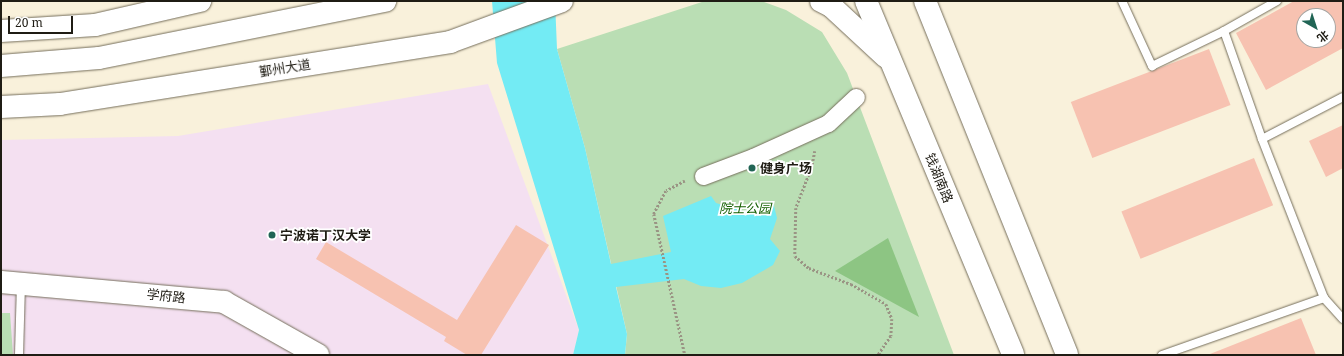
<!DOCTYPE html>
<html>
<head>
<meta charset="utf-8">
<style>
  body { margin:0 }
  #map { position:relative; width:1344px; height:356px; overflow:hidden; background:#f9f1db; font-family:"Noto Serif","Noto Sans SC",serif }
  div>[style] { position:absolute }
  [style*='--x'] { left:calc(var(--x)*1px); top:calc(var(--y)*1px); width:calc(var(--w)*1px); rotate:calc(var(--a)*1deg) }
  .education>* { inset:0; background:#f4e0f1 }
  .green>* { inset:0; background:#badeb4 }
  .forest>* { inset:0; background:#8dc583 }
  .water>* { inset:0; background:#73ebf4 }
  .building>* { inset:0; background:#f7c2b1; transform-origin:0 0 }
  .path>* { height:2.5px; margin-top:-1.25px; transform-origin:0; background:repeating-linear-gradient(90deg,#9a9484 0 2px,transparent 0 4px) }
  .roads { filter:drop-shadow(0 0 1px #756e5b) drop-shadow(0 0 1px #756e5b) }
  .lane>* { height:8px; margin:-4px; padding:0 4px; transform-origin:4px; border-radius:4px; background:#fff }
  .street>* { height:17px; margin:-8.5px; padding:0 8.5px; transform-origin:8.5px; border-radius:8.5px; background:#fff }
  .secondary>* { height:22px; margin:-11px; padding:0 11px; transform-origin:11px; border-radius:11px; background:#fff }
  .primary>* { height:22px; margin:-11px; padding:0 11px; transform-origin:11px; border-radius:11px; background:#fff }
  .highway>* { height:22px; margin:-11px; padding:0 11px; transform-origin:11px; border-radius:11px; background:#fff }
  .dots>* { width:11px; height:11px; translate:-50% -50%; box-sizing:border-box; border:2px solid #fff; border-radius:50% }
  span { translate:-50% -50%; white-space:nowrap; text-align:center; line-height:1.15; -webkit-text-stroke:3.5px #fff; paint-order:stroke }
  .street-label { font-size:13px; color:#1f1c14 }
  .poi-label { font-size:13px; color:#1f1c14; font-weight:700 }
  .left { translate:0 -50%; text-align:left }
  .park-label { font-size:13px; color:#145f01; font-style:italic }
  .frame { position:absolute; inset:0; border:2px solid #1f1c14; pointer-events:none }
  .north { position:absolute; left:1296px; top:8px; width:40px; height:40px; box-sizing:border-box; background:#fff; border:1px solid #a5a4a1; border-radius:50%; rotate:141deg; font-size:11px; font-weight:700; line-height:16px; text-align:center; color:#1f1c14 }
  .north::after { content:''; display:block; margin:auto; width:14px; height:18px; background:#216555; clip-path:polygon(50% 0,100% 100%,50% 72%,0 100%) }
  .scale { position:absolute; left:8px; top:16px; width:65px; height:18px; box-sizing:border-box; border:2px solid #1f1c14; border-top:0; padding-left:5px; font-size:12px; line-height:14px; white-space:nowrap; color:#1f1c14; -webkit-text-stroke:3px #fff; paint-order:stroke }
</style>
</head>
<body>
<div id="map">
  <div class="education">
    <div style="clip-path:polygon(488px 84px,579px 330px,573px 355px,1px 355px,1px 140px,178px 136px)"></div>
  </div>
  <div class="green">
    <div style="clip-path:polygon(705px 1px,761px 1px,786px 10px,822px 32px,847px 73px,954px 355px,625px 355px,627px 334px,585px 148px,557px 49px)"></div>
    <div style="clip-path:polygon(1px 313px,10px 313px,13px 355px,1px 355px)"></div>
  </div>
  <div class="forest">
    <div style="clip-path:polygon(888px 238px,919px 317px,835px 271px)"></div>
  </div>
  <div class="water">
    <div style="clip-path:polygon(492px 1px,555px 1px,557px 49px,585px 148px,611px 264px,671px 252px,663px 216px,711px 196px,716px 203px,746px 212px,759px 211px,773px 202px,777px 218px,770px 239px,780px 251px,773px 265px,742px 283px,721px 288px,701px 286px,684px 279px,616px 287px,627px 334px,625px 355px,573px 355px,579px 330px,497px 63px)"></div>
  </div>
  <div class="building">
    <div style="clip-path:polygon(evenodd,1294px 1px,1343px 1px,1343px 48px,1266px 90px,1236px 33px,1294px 1px,1304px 16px,1328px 16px,1328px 40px,1304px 40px,1304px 16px)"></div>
    <div style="left:1209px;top:49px;width:60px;height:148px;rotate:69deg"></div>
    <div style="clip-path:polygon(1343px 125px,1343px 168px,1326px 177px,1309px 141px)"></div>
    <div style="left:1254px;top:158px;width:51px;height:143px;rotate:68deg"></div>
    <div style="clip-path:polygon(516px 225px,549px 245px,481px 355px,467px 355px,444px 341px,446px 337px,316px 259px,326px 242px,457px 320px)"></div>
    <div style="clip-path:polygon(1301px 318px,1316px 355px,1210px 355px,1210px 354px)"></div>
  </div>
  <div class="path">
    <div style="--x:815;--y:151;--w:16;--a:101"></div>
    <div style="--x:812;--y:167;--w:44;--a:111.3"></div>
    <div style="--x:796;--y:208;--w:48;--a:91.2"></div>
    <div style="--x:795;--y:256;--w:18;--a:41"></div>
    <div style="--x:809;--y:268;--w:45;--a:20.9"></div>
    <div style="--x:851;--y:284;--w:40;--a:29.7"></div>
    <div style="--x:886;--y:304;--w:16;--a:68"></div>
    <div style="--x:892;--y:319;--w:17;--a:93"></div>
    <div style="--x:891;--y:336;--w:23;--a:124"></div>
    <div style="--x:685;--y:181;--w:21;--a:152"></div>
    <div style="--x:666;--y:191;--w:26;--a:118"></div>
    <div style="--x:654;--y:214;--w:144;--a:77.6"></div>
  </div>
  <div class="roads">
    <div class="lane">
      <div style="--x:1122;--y:1;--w:72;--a:65.2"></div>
      <div style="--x:1152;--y:66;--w:80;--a:-25.9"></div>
      <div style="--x:1277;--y:1;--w:61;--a:150.5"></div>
      <div style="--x:1224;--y:31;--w:114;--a:70.6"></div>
      <div style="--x:1262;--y:139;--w:91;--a:-27.4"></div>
      <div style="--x:1262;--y:139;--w:171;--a:68.7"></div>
      <div style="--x:19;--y:355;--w:71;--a:-88.4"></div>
      <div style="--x:1162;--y:355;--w:172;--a:-19.4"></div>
      <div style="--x:1324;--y:298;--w:28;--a:48"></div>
    </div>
    <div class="street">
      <div style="--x:703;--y:176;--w:53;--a:-20.8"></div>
      <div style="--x:753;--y:157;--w:82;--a:-24.4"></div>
      <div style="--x:828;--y:123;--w:38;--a:-43"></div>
    </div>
    <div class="secondary">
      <div style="--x:1;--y:107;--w:59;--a:-2.9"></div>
      <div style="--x:60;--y:104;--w:395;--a:-9"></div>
      <div style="--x:450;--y:42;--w:119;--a:-20.1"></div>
      <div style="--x:1;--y:282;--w:224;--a:5.1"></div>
      <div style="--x:224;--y:302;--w:108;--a:29.4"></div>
    </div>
    <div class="primary">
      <div style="--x:821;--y:1;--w:11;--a:27"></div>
      <div style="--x:831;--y:6;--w:75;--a:42.8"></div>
      <div style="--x:866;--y:1;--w:383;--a:67.4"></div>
      <div style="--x:925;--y:1;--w:381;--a:68.1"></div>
      <div style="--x:1;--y:66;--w:98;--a:-4.7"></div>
      <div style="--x:99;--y:58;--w:292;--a:-11.3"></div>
    </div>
    <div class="highway">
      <div style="--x:1;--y:31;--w:94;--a:-3.7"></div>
      <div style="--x:95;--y:25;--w:108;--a:-12.9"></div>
    </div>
  </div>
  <div class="dots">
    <div style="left:752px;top:168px;background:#216555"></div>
    <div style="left:272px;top:235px;background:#216555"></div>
  </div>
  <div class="street-label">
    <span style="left:285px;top:68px;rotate:-9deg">鄞州大道</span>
    <span style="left:939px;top:178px;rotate:68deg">钱湖南路</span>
    <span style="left:166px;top:296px;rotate:6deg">学府路</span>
  </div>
  <div class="poi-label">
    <span class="left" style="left:760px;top:168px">健身广场</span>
    <span class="left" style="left:280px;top:235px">宁波诺丁汉大学</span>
  </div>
  <div class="park-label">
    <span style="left:745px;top:208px">院士公园</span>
  </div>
  <div class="frame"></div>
  <div class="north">北</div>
  <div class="scale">20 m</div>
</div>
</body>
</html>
